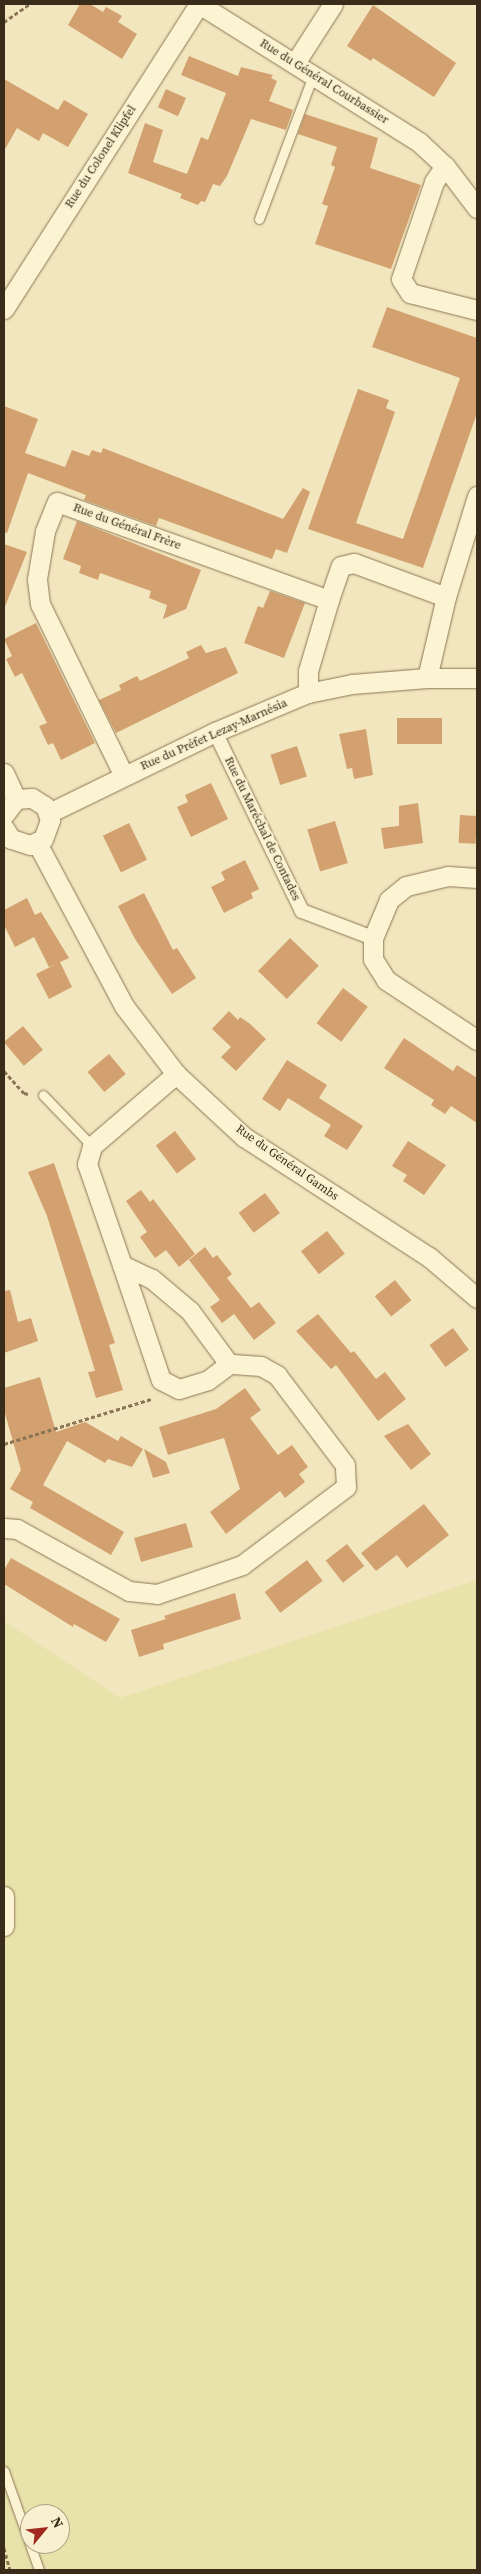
<!DOCTYPE html>
<html>
<head>
<meta charset="utf-8">
<style>
  body { margin:0 }
  #map { position:relative; width:481px; height:2574px; overflow:hidden; background:#f2e6be; font-family:"Source Serif 4",serif }
  div>[style] { position:absolute }
  [style*='--x'] { left:calc(var(--x)*1px); top:calc(var(--y)*1px); width:calc(var(--w)*1px); rotate:calc(var(--a)*1deg) }
  .farmland>* { inset:0; background:#e8e3ab }
  .building>* { inset:0; background:#d3a170; transform-origin:0 0 }
  .path>* { height:3px; margin-top:-1.5px; transform-origin:0; background:repeating-linear-gradient(90deg,#8c7655 0 4px,transparent 0 6.5px) }
  .roads { filter:drop-shadow(0 0 1px #8c7655) drop-shadow(0 0 1px #8c7655) }
  .service>* { height:9px; margin:-4.5px; padding:0 4.5px; transform-origin:4.5px; border-radius:4.5px; background:#fcf3d2 }
  .pedestrian>* { height:14px; margin:-7px; padding:0 7px; transform-origin:7px; border-radius:7px; background:#fcf3d2 }
  .minor>* { height:19px; margin:-9.5px; padding:0 9.5px; transform-origin:9.5px; border-radius:9.5px; background:#fcf3d2 }
  span { translate:-50% -50%; white-space:nowrap; text-align:center; line-height:1.15; -webkit-text-stroke:4px #f8f0ce; paint-order:stroke }
  .street-label { font-size:12px; color:#3a2c1b }
  .frame { position:absolute; inset:0; border:5px solid #3a2c1b; pointer-events:none }
  .north { position:absolute; left:20px; top:2504px; width:50px; height:50px; box-sizing:border-box; background:#f8f0ce; border:1px solid #aca286; border-radius:50%; rotate:62deg; font-size:14px; font-weight:700; line-height:20px; text-align:center; color:#3a2c1b }
  .north::after { content:''; display:block; margin:auto; width:18px; height:22px; background:#a02920; clip-path:polygon(50% 0,100% 100%,50% 72%,0 100%) }
</style>
</head>
<body>
<div id="map">
  <div class="farmland">
    <div style="clip-path:polygon(evenodd,477px 1580px,477px 2570px,4px 2570px,4px 1621px,120px 1698px,477px 1580px,30px 2514px,60px 2514px,60px 2544px,30px 2544px,30px 2514px)"></div>
  </div>
  <div class="building">
    <div style="clip-path:polygon(80px 4px,90px 4px,103px 12px,106px 7px,122px 16px,118px 22px,137px 34px,122px 59px,68px 25px)"></div>
    <div style="clip-path:polygon(373px 5px,456px 63px,434px 97px,373px 58px,371px 61px,347px 46px)"></div>
    <div style="clip-path:polygon(189px 56px,238px 76px,241px 67px,273px 75px,271px 78px,277px 81px,269px 101px,293px 110px,286px 130px,251px 119px,227px 176px,220px 186px,213px 184px,205px 202px,201px 201px,198px 205px,180px 198px,182px 194px,128px 173px,145px 123px,163px 130px,153px 162px,187px 174px,201px 137px,208px 140px,226px 93px,181px 75px)"></div>
    <div style="clip-path:polygon(4px 79px,58px 110px,64px 100px,88px 114px,68px 147px,43px 133px,39px 141px,17px 128px,4px 151px)"></div>
    <div style="left:166px;top:89px;width:22px;height:20px;rotate:24deg"></div>
    <div style="clip-path:polygon(305px 114px,378px 138px,370px 168px,421px 185px,391px 269px,315px 244px,328px 206px,322px 204px,335px 167px,331px 165px,337px 147px,298px 134px)"></div>
    <div style="clip-path:polygon(387px 307px,477px 338px,477px 413px,423px 568px,308px 529px,358px 389px,389px 400px,386px 408px,395px 412px,356px 523px,403px 539px,460px 378px,372px 347px)"></div>
    <div style="clip-path:polygon(4px 406px,38px 419px,25px 453px,65px 467px,72px 450px,89px 456px,92px 450px,101px 453px,103px 448px,283px 519px,303px 488px,310px 492px,287px 553px,276px 549px,272px 559px,159px 518px,156px 526px,84px 500px,86px 495px,28px 473px,7px 533px,4px 532px)"></div>
    <div style="clip-path:polygon(77px 521px,201px 570px,186px 609px,163px 619px,167px 605px,149px 598px,151px 591px,100px 573px,98px 580px,79px 573px,81px 566px,63px 559px)"></div>
    <div style="clip-path:polygon(4px 544px,27px 552px,4px 609px)"></div>
    <div style="clip-path:polygon(270px 591px,305px 603px,284px 658px,244px 643px,258px 606px,263px 608px)"></div>
    <div style="clip-path:polygon(36px 623px,95px 743px,61px 760px,53px 743px,48px 745px,39px 726px,47px 723px,22px 673px,15px 677px,6px 659px,12px 656px,4px 639px)"></div>
    <div style="clip-path:polygon(201px 645px,206px 653px,226px 647px,238px 673px,116px 733px,99px 700px,121px 690px,119px 685px,137px 676px,140px 681px,189px 658px,186px 652px)"></div>
    <div style="left:442px;top:718px;width:26px;height:45px;rotate:90deg"></div>
    <div style="clip-path:polygon(366px 729px,373px 775px,354px 779px,352px 768px,347px 769px,339px 734px)"></div>
    <div style="left:297px;top:746px;width:32px;height:28px;rotate:72deg"></div>
    <div style="clip-path:polygon(211px 783px,228px 819px,191px 837px,177px 807px,188px 802px,185px 795px)"></div>
    <div style="clip-path:polygon(418px 803px,423px 843px,384px 849px,381px 828px,399px 826px,399px 806px)"></div>
    <div style="left:460px;top:815px;width:17px;height:28px;rotate:3deg"></div>
    <div style="left:335px;top:821px;width:44px;height:29px;rotate:73deg"></div>
    <div style="left:129px;top:823px;width:41px;height:29px;rotate:64deg"></div>
    <div style="clip-path:polygon(245px 860px,259px 889px,251px 893px,253px 898px,224px 913px,211px 887px,225px 880px,221px 872px)"></div>
    <div style="clip-path:polygon(144px 893px,173px 950px,177px 948px,196px 978px,172px 994px,135px 939px,118px 906px)"></div>
    <div style="clip-path:polygon(27px 898px,35px 915px,41px 912px,69px 958px,60px 962px,72px 987px,49px 999px,36px 974px,56px 964px,49px 967px,34px 937px,15px 947px,4px 925px,4px 910px)"></div>
    <div style="left:290px;top:938px;width:40px;height:46px;rotate:44deg"></div>
    <div style="left:343px;top:988px;width:31px;height:44px;rotate:37deg"></div>
    <div style="clip-path:polygon(229px 1011px,238px 1020px,240px 1017px,249px 1023px,266px 1039px,236px 1071px,221px 1057px,231px 1047px,212px 1029px)"></div>
    <div style="left:23px;top:1026px;width:31px;height:25px;rotate:50deg"></div>
    <div style="clip-path:polygon(404px 1038px,453px 1071px,457px 1065px,477px 1078px,477px 1123px,451px 1106px,445px 1114px,431px 1105px,434px 1100px,384px 1068px)"></div>
    <div style="left:109px;top:1054px;width:26px;height:28px;rotate:50deg"></div>
    <div style="clip-path:polygon(287px 1060px,327px 1085px,319px 1098px,363px 1126px,347px 1150px,324px 1136px,331px 1125px,288px 1098px,280px 1111px,262px 1099px)"></div>
    <div style="left:175px;top:1131px;width:35px;height:24px;rotate:53deg"></div>
    <div style="clip-path:polygon(408px 1141px,446px 1165px,424px 1195px,403px 1181px,407px 1175px,392px 1166px)"></div>
    <div style="clip-path:polygon(54px 1163px,115px 1343px,109px 1345px,123px 1390px,96px 1398px,88px 1372px,95px 1371px,92px 1361px,47px 1216px,28px 1172px)"></div>
    <div style="clip-path:polygon(141px 1190px,150px 1202px,153px 1199px,195px 1254px,179px 1267px,166px 1250px,155px 1258px,140px 1237px,147px 1232px,126px 1201px)"></div>
    <div style="left:265px;top:1193px;width:25px;height:33px;rotate:53deg"></div>
    <div style="left:327px;top:1231px;width:29px;height:33px;rotate:52deg"></div>
    <div style="clip-path:polygon(205px 1247px,213px 1258px,217px 1255px,232px 1274px,227px 1278px,251px 1308px,259px 1302px,276px 1323px,254px 1340px,234px 1314px,222px 1323px,210px 1307px,220px 1300px,189px 1260px)"></div>
    <div style="left:395px;top:1280px;width:26px;height:26px;rotate:51deg"></div>
    <div style="clip-path:polygon(10px 1290px,18px 1322px,31px 1318px,38px 1341px,4px 1353px,4px 1291px)"></div>
    <div style="clip-path:polygon(318px 1314px,351px 1353px,354px 1351px,376px 1379px,385px 1372px,406px 1399px,378px 1421px,336px 1365px,331px 1369px,296px 1331px)"></div>
    <div style="left:453px;top:1328px;width:27px;height:29px;rotate:54deg"></div>
    <div style="clip-path:polygon(40px 1377px,56px 1432px,85px 1422px,118px 1441px,121px 1436px,143px 1449px,132px 1467px,108px 1459px,105px 1463px,67px 1441px,43px 1485px,124px 1532px,111px 1555px,30px 1508px,33px 1502px,10px 1489px,21px 1470px,4px 1410px,4px 1388px)"></div>
    <div style="clip-path:polygon(245px 1388px,261px 1410px,250px 1418px,278px 1455px,292px 1445px,308px 1467px,299px 1474px,305px 1482px,285px 1498px,280px 1491px,226px 1534px,210px 1512px,240px 1489px,224px 1438px,168px 1455px,159px 1427px,216px 1409px)"></div>
    <div style="clip-path:polygon(408px 1424px,431px 1454px,411px 1470px,384px 1436px)"></div>
    <div style="clip-path:polygon(144px 1449px,166px 1462px,170px 1473px,153px 1478px)"></div>
    <div style="clip-path:polygon(424px 1504px,449px 1535px,407px 1568px,397px 1555px,376px 1571px,361px 1553px)"></div>
    <div style="left:186px;top:1523px;width:25px;height:54px;rotate:74deg"></div>
    <div style="left:347px;top:1544px;width:28px;height:27px;rotate:52deg"></div>
    <div style="clip-path:polygon(11px 1558px,120px 1619px,106px 1642px,74px 1624px,73px 1627px,4px 1584px,4px 1570px)"></div>
    <div style="left:307px;top:1560px;width:26px;height:53px;rotate:53deg"></div>
    <div style="clip-path:polygon(235px 1593px,241px 1619px,163px 1644px,164px 1649px,139px 1657px,131px 1630px,166px 1619px,164px 1616px)"></div>
  </div>
  <div class="path">
    <div style="--x:4;--y:22;--w:32;--a:-35"></div>
    <div style="--x:4;--y:1071;--w:30;--a:48"></div>
    <div style="--x:24;--y:1093;--w:4;--a:14"></div>
    <div style="--x:4;--y:1444;--w:154;--a:-17"></div>
    <div style="--x:4;--y:2548;--w:23;--a:75"></div>
  </div>
  <div class="roads">
    <div class="service">
      <div style="--x:259;--y:219;--w:154;--a:-69.4"></div>
      <div style="--x:43;--y:1095;--w:71;--a:46.1"></div>
      <div style="--x:4;--y:2471;--w:105;--a:70.5"></div>
    </div>
    <div class="pedestrian">
      <div style="--x:215;--y:732;--w:199;--a:64.1"></div>
      <div style="--x:302;--y:911;--w:76;--a:20.8"></div>
    </div>
    <div class="minor">
      <div style="--x:199;--y:4;--w:260;--a:32.1"></div>
      <div style="--x:419;--y:142;--w:35;--a:43"></div>
      <div style="--x:445;--y:166;--w:53;--a:52.7"></div>
      <div style="--x:295;--y:63;--w:70;--a:-57.2"></div>
      <div style="--x:445;--y:166;--w:19;--a:125"></div>
      <div style="--x:434;--y:182;--w:102;--a:108.8"></div>
      <div style="--x:401;--y:279;--w:17;--a:57"></div>
      <div style="--x:410;--y:293;--w:69;--a:14.2"></div>
      <div style="--x:4;--y:309;--w:362;--a:-57.4"></div>
      <div style="--x:329;--y:600;--w:36;--a:-71"></div>
      <div style="--x:341;--y:566;--w:13;--a:-13"></div>
      <div style="--x:354;--y:563;--w:98;--a:20.3"></div>
      <div style="--x:427;--y:678;--w:83;--a:-76.8"></div>
      <div style="--x:446;--y:597;--w:106;--a:-72.9"></div>
      <div style="--x:4;--y:773;--w:29;--a:65"></div>
      <div style="--x:124;--y:776;--w:191;--a:-116"></div>
      <div style="--x:40;--y:604;--w:25;--a:-97"></div>
      <div style="--x:37;--y:579;--w:49;--a:-80.5"></div>
      <div style="--x:45;--y:531;--w:31;--a:-68"></div>
      <div style="--x:57;--y:502;--w:289;--a:19.8"></div>
      <div style="--x:329;--y:600;--w:74;--a:106.5"></div>
      <div style="--x:308;--y:671;--w:22;--a:90"></div>
      <div style="--x:49;--y:813;--w:185;--a:-26"></div>
      <div style="--x:215;--y:732;--w:101;--a:-22.8"></div>
      <div style="--x:308;--y:693;--w:45;--a:-11.6"></div>
      <div style="--x:352;--y:684;--w:75;--a:-4.6"></div>
      <div style="--x:427;--y:678;--w:50;--a:0"></div>
      <div style="--x:4;--y:815;--w:20;--a:-53"></div>
      <div style="--x:16;--y:799;--w:16;--a:-4"></div>
      <div style="--x:32;--y:798;--w:15;--a:32"></div>
      <div style="--x:45;--y:806;--w:15;--a:70"></div>
      <div style="--x:50;--y:820;--w:20;--a:110"></div>
      <div style="--x:43;--y:839;--w:14;--a:155"></div>
      <div style="--x:30;--y:845;--w:20;--a:-162"></div>
      <div style="--x:11;--y:839;--w:13;--a:-122"></div>
      <div style="--x:37;--y:843;--w:185;--a:61.9"></div>
      <div style="--x:124;--y:1006;--w:86;--a:52.6"></div>
      <div style="--x:176;--y:1074;--w:93;--a:42.8"></div>
      <div style="--x:244;--y:1137;--w:221;--a:33"></div>
      <div style="--x:429;--y:1257;--w:63;--a:40.5"></div>
      <div style="--x:477;--y:878;--w:29;--a:-176"></div>
      <div style="--x:448;--y:876;--w:43;--a:166.6"></div>
      <div style="--x:406;--y:886;--w:22;--a:141"></div>
      <div style="--x:389;--y:900;--w:41;--a:112.8"></div>
      <div style="--x:373;--y:938;--w:21;--a:90"></div>
      <div style="--x:373;--y:959;--w:25;--a:58"></div>
      <div style="--x:386;--y:980;--w:109;--a:33.4"></div>
      <div style="--x:122;--y:1265;--w:121;--a:71.3"></div>
      <div style="--x:161;--y:1380;--w:20;--a:27"></div>
      <div style="--x:179;--y:1389;--w:30;--a:-17"></div>
      <div style="--x:208;--y:1380;--w:26;--a:-37"></div>
      <div style="--x:4;--y:1528;--w:13;--a:4"></div>
      <div style="--x:17;--y:1529;--w:128;--a:29"></div>
      <div style="--x:129;--y:1591;--w:28;--a:6"></div>
      <div style="--x:157;--y:1594;--w:90;--a:-18.8"></div>
      <div style="--x:242;--y:1565;--w:130;--a:-36.9"></div>
      <div style="--x:346;--y:1487;--w:22;--a:-93"></div>
      <div style="--x:345;--y:1465;--w:113;--a:-127.1"></div>
      <div style="--x:277;--y:1375;--w:18;--a:-151"></div>
      <div style="--x:261;--y:1366;--w:32;--a:-176"></div>
      <div style="--x:229;--y:1364;--w:66;--a:-126.3"></div>
      <div style="--x:190;--y:1311;--w:50;--a:-139.9"></div>
      <div style="--x:152;--y:1279;--w:33;--a:-155"></div>
      <div style="--x:122;--y:1265;--w:107;--a:-109.1"></div>
      <div style="--x:87;--y:1164;--w:19;--a:-74"></div>
      <div style="--x:92;--y:1146;--w:111;--a:-40.6"></div>
      <div style="--x:4;--y:1896;--w:30;--a:90"></div>
    </div>
  </div>
  <div class="street-label">
    <span style="left:324px;top:82px;rotate:32deg">Rue du Général Courbassier</span>
    <span style="left:101px;top:157px;rotate:-57deg">Rue du Colonel Klipfel</span>
    <span style="left:127px;top:527px;rotate:20deg">Rue du Général Frère</span>
    <span style="left:214px;top:735px;rotate:-24deg">Rue du Préfet Lezay-Marnésia</span>
    <span style="left:262px;top:829px;rotate:64deg">Rue du Maréchal de Contades</span>
    <span style="left:287px;top:1163px;rotate:35deg">Rue du Général Gambs</span>
  </div>
  <div class="frame"></div>
  <div class="north">N</div>
</div>
</body>
</html>
